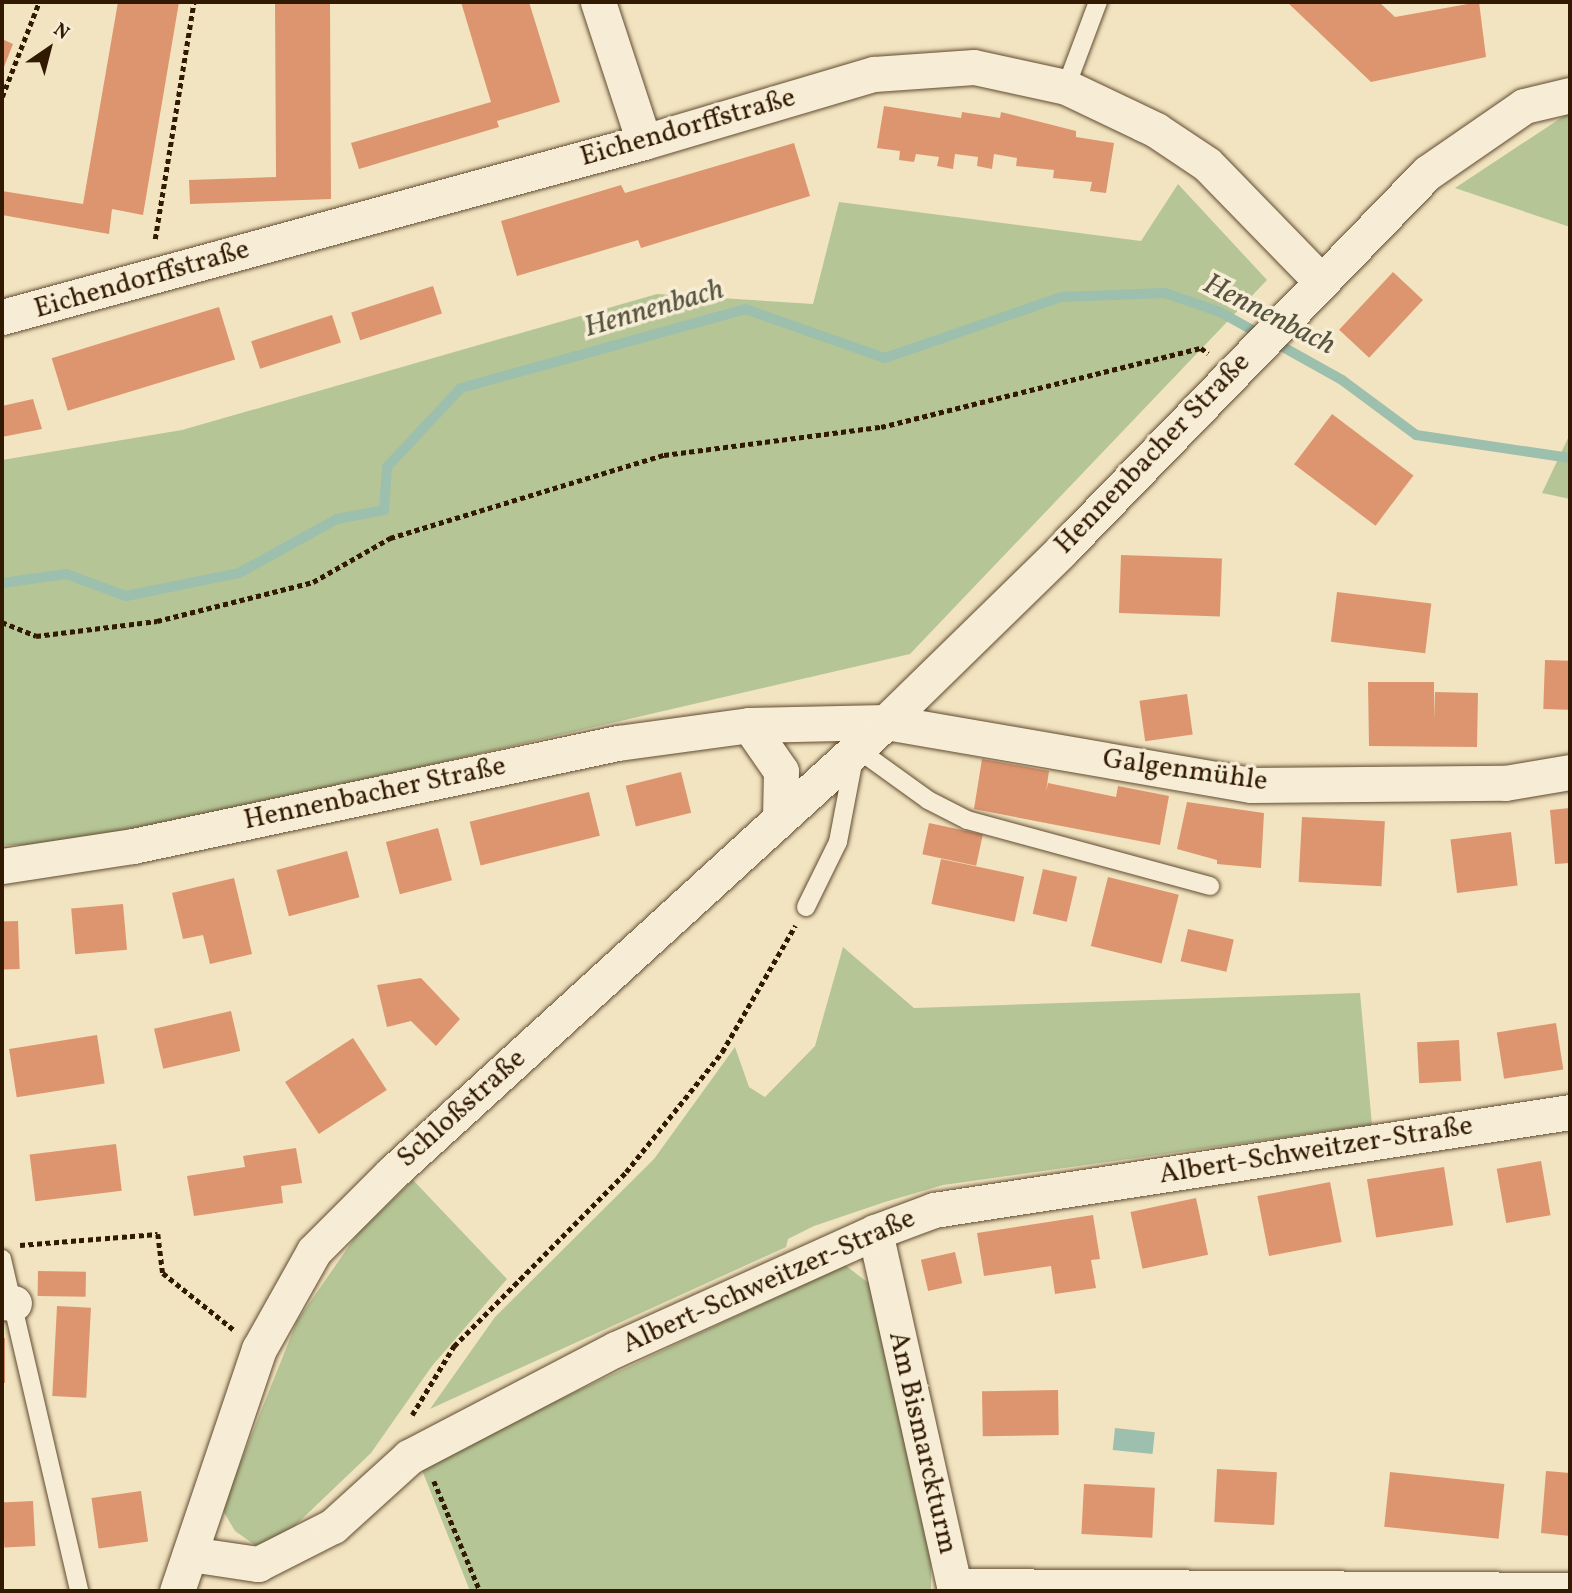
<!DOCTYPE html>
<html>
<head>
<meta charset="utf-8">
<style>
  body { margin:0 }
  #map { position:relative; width:1572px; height:1593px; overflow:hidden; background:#f2e4c0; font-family:Vollkorn,serif }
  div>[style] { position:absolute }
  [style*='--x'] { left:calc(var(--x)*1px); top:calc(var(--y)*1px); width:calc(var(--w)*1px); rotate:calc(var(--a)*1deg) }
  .green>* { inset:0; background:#b6c596 }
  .water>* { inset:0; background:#9cbfae; transform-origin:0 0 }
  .stream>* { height:10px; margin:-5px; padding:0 5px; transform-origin:5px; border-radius:5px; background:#9cbfae }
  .building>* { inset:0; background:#dd956f; transform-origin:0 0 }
  .path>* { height:4.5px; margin-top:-2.25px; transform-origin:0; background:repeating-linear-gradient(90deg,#311a01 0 5px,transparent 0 8.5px) }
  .roads { filter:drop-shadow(0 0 2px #614c31) drop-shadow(0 0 2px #614c31) }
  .lane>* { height:18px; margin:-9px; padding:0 9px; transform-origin:9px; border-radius:9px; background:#f7edd6 }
  .street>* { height:35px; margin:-17.5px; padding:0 17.5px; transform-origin:17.5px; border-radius:17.5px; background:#f7edd6 }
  span { translate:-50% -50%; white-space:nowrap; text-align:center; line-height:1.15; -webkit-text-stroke:7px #f7edd6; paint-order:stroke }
  .street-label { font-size:28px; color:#311a01 }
  .water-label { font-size:30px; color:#56543e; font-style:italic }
  .frame { position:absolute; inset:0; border:4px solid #311a01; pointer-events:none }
  .north { position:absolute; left:14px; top:14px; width:70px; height:70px; -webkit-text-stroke:5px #f7edd6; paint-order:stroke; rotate:35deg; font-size:19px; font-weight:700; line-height:28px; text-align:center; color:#311a01 }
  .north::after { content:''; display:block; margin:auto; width:24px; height:32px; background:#311a01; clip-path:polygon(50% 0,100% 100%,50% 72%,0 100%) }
</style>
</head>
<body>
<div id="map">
  <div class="green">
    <div style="clip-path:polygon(1570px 112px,1570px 227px,1455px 188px)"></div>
    <div style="clip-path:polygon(1178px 184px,1267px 280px,910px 654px,84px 845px,2px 845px,2px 460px,182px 430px,657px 294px,813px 304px,839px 202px,1141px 241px)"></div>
    <div style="clip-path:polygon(1570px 434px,1570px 499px,1542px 493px)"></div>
    <div style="clip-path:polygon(843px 947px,914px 1008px,1360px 993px,1372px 1125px,943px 1185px,885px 1202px,814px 1226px,788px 1239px,786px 1247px,430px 1409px,495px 1317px,654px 1159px,735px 1047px,749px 1087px,765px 1097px,815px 1046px)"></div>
    <div style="clip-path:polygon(413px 1180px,507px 1279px,432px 1366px,371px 1453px,280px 1540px,255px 1545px,235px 1531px,222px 1509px,297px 1321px,358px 1233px)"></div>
    <div style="clip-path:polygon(845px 1265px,871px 1285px,931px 1555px,931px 1591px,470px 1591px,420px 1465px)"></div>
  </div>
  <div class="water">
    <div style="left:1115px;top:1428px;width:40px;height:22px;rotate:6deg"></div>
  </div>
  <div class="stream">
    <div style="--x:2;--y:583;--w:65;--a:-8"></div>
    <div style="--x:66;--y:574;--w:64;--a:20.1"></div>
    <div style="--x:126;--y:596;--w:115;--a:-11.5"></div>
    <div style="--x:239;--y:573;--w:112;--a:-28.9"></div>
    <div style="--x:337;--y:519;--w:48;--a:-10.8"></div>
    <div style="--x:384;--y:510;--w:43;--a:-86"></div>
    <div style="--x:387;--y:467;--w:108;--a:-46.9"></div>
    <div style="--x:461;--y:388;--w:295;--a:-15.5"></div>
    <div style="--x:745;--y:309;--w:148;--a:19.3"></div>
    <div style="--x:885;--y:358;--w:186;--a:-19.1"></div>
    <div style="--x:1061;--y:297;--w:104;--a:-2.2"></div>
    <div style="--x:1165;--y:293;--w:58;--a:19.1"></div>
    <div style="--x:1220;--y:312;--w:140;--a:29.1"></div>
    <div style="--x:1342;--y:380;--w:92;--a:36.6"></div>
    <div style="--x:1416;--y:435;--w:156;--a:8.5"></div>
  </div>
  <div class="building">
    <div style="clip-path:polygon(118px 2px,179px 2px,143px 215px,112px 209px,109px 234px,2px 215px,2px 191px,83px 204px)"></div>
    <div style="clip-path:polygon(275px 2px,330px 2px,331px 199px,190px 204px,189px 180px,276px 177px)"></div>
    <div style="clip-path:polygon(461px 2px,529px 2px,560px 102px,497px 121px,499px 127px,359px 169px,351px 143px,491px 102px)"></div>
    <div style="clip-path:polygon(1287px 2px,1379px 2px,1395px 17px,1479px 2px,1486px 57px,1371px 82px)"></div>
    <div style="clip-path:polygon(2px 39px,13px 44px,2px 72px)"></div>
    <div style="clip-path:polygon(884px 106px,961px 118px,962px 112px,1000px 118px,1001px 112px,1076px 131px,1076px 137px,1114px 143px,1106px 193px,1090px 191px,1092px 182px,1053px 178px,1054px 170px,1016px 166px,1017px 158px,994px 154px,992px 169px,977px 166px,978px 157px,955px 154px,953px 169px,937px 166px,939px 157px,916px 154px,914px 162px,899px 160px,900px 151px,877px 148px)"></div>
    <div style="clip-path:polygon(794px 143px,810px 196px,641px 248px,638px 240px,517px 276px,501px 221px,621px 185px,625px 193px)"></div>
    <div style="left:1393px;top:272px;width:41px;height:79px;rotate:43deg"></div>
    <div style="left:433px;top:286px;width:29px;height:86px;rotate:72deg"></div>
    <div style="left:219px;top:307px;width:55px;height:175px;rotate:73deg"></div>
    <div style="left:332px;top:315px;width:29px;height:85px;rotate:72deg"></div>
    <div style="clip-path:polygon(33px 399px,42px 429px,2px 437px,2px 406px)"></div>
    <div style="left:1332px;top:414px;width:102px;height:63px;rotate:37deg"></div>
    <div style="left:1121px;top:555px;width:101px;height:58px;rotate:2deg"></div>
    <div style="left:1337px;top:592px;width:95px;height:50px;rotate:7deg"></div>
    <div style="left:1545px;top:660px;width:25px;height:49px;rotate:2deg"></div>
    <div style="clip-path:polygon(1368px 682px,1434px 682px,1434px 720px,1435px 692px,1478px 693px,1477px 747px,1369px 746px)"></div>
    <div style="left:1187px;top:694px;width:41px;height:48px;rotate:82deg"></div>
    <div style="clip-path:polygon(982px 759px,1049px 771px,1046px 792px,1048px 783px,1116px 797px,1118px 786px,1169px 796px,1160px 845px,974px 809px)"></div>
    <div style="left:681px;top:772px;width:42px;height:57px;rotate:76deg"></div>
    <div style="left:589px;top:792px;width:45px;height:123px;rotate:76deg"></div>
    <div style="clip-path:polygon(1187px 802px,1264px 813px,1261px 868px,1217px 864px,1217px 860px,1177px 849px)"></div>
    <div style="clip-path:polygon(1570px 808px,1570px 863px,1555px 864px,1550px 810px)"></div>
    <div style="left:1302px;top:817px;width:83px;height:65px;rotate:3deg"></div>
    <div style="left:929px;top:823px;width:55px;height:32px;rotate:12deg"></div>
    <div style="left:438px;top:828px;width:54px;height:54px;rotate:75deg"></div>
    <div style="left:1511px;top:832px;width:54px;height:61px;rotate:83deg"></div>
    <div style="left:347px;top:851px;width:48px;height:73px;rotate:75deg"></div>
    <div style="left:941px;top:859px;width:85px;height:46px;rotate:12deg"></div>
    <div style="left:1043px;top:869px;width:35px;height:46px;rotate:13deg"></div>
    <div style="left:1108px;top:877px;width:73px;height:71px;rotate:14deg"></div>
    <div style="clip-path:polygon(234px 878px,252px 954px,210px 964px,203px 935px,183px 939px,172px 893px)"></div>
    <div style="left:123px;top:904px;width:46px;height:52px;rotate:85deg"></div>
    <div style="left:18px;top:921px;width:48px;height:16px;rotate:88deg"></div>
    <div style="left:1188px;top:929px;width:47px;height:33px;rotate:13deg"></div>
    <div style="clip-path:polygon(421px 978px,460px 1019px,436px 1046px,411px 1021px,387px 1027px,377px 985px)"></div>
    <div style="left:231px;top:1011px;width:41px;height:79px;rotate:77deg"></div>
    <div style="left:1556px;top:1023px;width:47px;height:60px;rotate:81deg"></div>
    <div style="left:97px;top:1035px;width:49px;height:89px;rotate:81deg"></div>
    <div style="left:353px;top:1038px;width:62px;height:81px;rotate:57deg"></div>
    <div style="left:1459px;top:1040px;width:41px;height:42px;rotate:87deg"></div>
    <div style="left:116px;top:1144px;width:47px;height:87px;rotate:83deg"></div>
    <div style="clip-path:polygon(296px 1148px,302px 1183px,281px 1186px,283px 1203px,194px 1216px,187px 1176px,245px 1167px,243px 1156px)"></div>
    <div style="left:1541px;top:1161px;width:55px;height:45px;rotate:80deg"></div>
    <div style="left:1444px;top:1167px;width:59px;height:78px;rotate:81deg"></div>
    <div style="left:1330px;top:1182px;width:61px;height:74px;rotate:79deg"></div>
    <div style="left:1196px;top:1198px;width:58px;height:67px;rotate:78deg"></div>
    <div style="clip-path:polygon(1093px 1215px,1100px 1259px,1091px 1260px,1096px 1288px,1055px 1294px,1051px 1266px,984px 1276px,977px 1233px)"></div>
    <div style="left:955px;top:1252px;width:32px;height:35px;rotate:77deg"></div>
    <div style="left:38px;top:1271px;width:48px;height:25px;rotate:1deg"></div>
    <div style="left:57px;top:1306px;width:34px;height:90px;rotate:3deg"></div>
    <div style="left:2px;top:1338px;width:3px;height:45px"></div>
    <div style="left:1058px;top:1390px;width:45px;height:76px;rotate:89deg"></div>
    <div style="left:1217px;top:1469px;width:60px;height:53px;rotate:3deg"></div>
    <div style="clip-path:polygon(1546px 1471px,1570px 1473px,1570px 1536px,1541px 1533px)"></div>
    <div style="left:1390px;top:1472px;width:115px;height:55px;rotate:6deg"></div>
    <div style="left:1084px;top:1484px;width:71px;height:50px;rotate:3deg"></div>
    <div style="left:141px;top:1491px;width:51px;height:50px;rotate:82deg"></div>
    <div style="left:33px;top:1501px;width:45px;height:31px;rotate:87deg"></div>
  </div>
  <div class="path">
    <div style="--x:2;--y:97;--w:102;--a:-68.7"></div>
    <div style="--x:155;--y:239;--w:240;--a:-80.7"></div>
    <div style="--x:2;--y:622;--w:37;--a:22"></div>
    <div style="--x:36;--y:636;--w:122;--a:-7.1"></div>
    <div style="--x:157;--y:621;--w:161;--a:-14"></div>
    <div style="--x:313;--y:582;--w:89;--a:-29.7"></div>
    <div style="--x:390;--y:538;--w:286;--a:-16.9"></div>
    <div style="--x:664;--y:455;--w:219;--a:-7.4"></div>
    <div style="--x:881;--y:427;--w:330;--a:-13.9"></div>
    <div style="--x:1201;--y:348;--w:9;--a:36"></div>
    <div style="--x:20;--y:1245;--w:138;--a:-4.6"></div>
    <div style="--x:158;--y:1234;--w:39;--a:83"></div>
    <div style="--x:163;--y:1273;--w:90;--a:38.7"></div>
    <div style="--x:412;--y:1415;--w:81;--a:-58.7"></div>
    <div style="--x:454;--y:1346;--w:245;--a:-45.3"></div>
    <div style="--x:626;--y:1172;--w:154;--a:-51.3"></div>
    <div style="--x:722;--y:1052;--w:146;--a:-59.9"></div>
    <div style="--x:434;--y:1481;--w:119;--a:67.3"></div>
  </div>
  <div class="roads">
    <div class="lane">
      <div style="--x:1066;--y:87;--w:91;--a:-69.4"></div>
      <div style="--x:806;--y:907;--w:72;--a:-63.8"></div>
      <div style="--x:838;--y:842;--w:96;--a:-79.2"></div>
      <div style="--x:856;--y:748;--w:89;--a:35.8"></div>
      <div style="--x:928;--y:800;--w:44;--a:27.1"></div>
      <div style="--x:967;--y:820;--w:252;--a:15.2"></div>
      <div style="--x:2;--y:1259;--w:341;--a:76.9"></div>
    </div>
    <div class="street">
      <div style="--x:598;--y:2;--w:147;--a:71.8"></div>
      <div style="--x:2;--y:317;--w:665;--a:-15.25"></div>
      <div style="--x:644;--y:142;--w:240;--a:-16.5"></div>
      <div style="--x:874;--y:74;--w:100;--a:-4"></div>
      <div style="--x:974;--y:67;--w:94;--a:12.3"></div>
      <div style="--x:1066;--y:87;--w:100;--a:25.5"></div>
      <div style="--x:1156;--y:130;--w:61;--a:33.7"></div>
      <div style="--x:1207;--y:164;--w:162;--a:45.8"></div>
      <div style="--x:749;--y:725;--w:56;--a:55.2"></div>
      <div style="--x:781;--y:771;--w:46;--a:91.2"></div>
      <div style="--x:2;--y:866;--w:133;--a:-8.7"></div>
      <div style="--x:133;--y:846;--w:496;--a:-12"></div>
      <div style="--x:618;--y:743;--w:132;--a:-7.8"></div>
      <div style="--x:749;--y:725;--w:137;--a:-1.3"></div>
      <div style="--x:886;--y:722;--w:370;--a:9.8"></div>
      <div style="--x:1251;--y:785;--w:254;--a:-0.5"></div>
      <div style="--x:1505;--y:783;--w:66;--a:-9.6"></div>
      <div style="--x:875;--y:1232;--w:363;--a:77.4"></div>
      <div style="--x:954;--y:1586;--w:616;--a:0.37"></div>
      <div style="--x:2;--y:1302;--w:12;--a:5"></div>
      <div style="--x:190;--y:1554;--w:69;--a:8.4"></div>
      <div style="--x:258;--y:1564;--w:84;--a:-26.9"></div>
      <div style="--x:333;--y:1526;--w:103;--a:-42.2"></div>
      <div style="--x:409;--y:1457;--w:233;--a:-27.6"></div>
      <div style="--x:616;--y:1349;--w:284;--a:-24.3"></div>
      <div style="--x:875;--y:1232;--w:63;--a:-20.4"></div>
      <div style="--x:934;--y:1210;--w:644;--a:-8.76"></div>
      <div style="--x:177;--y:1591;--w:256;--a:-71.3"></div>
      <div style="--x:259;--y:1349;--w:112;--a:-60.7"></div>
      <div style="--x:314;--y:1251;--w:110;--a:-45"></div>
      <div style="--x:392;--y:1173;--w:669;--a:-42.39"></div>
      <div style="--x:886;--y:722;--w:243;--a:-44.3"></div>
      <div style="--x:1060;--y:552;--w:528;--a:-45.92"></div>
      <div style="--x:1427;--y:173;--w:118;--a:-34.6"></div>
      <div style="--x:1524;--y:106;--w:47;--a:-13.4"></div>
    </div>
  </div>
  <div class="street-label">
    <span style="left:688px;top:128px;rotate:-16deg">Eichendorffstraße</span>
    <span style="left:142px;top:280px;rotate:-16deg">Eichendorffstraße</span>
    <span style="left:1153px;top:454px;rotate:-46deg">Hennenbacher Straße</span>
    <span style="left:1185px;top:771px;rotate:8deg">Galgenmühle</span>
    <span style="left:375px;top:794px;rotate:-12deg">Hennenbacher Straße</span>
    <span style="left:462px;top:1109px;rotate:-42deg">Schloßstraße</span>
    <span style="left:1316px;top:1151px;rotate:-9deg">Albert-Schweitzer-Straße</span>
    <span style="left:769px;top:1282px;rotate:-24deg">Albert-Schweitzer-Straße</span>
    <span style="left:922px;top:1443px;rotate:77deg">Am Bismarckturm</span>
  </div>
  <div class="water-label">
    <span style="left:654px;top:309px;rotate:-16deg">Hennenbach</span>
    <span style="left:1269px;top:315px;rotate:27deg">Hennenbach</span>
  </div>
  <div class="frame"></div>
  <div class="north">N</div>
</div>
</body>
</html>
